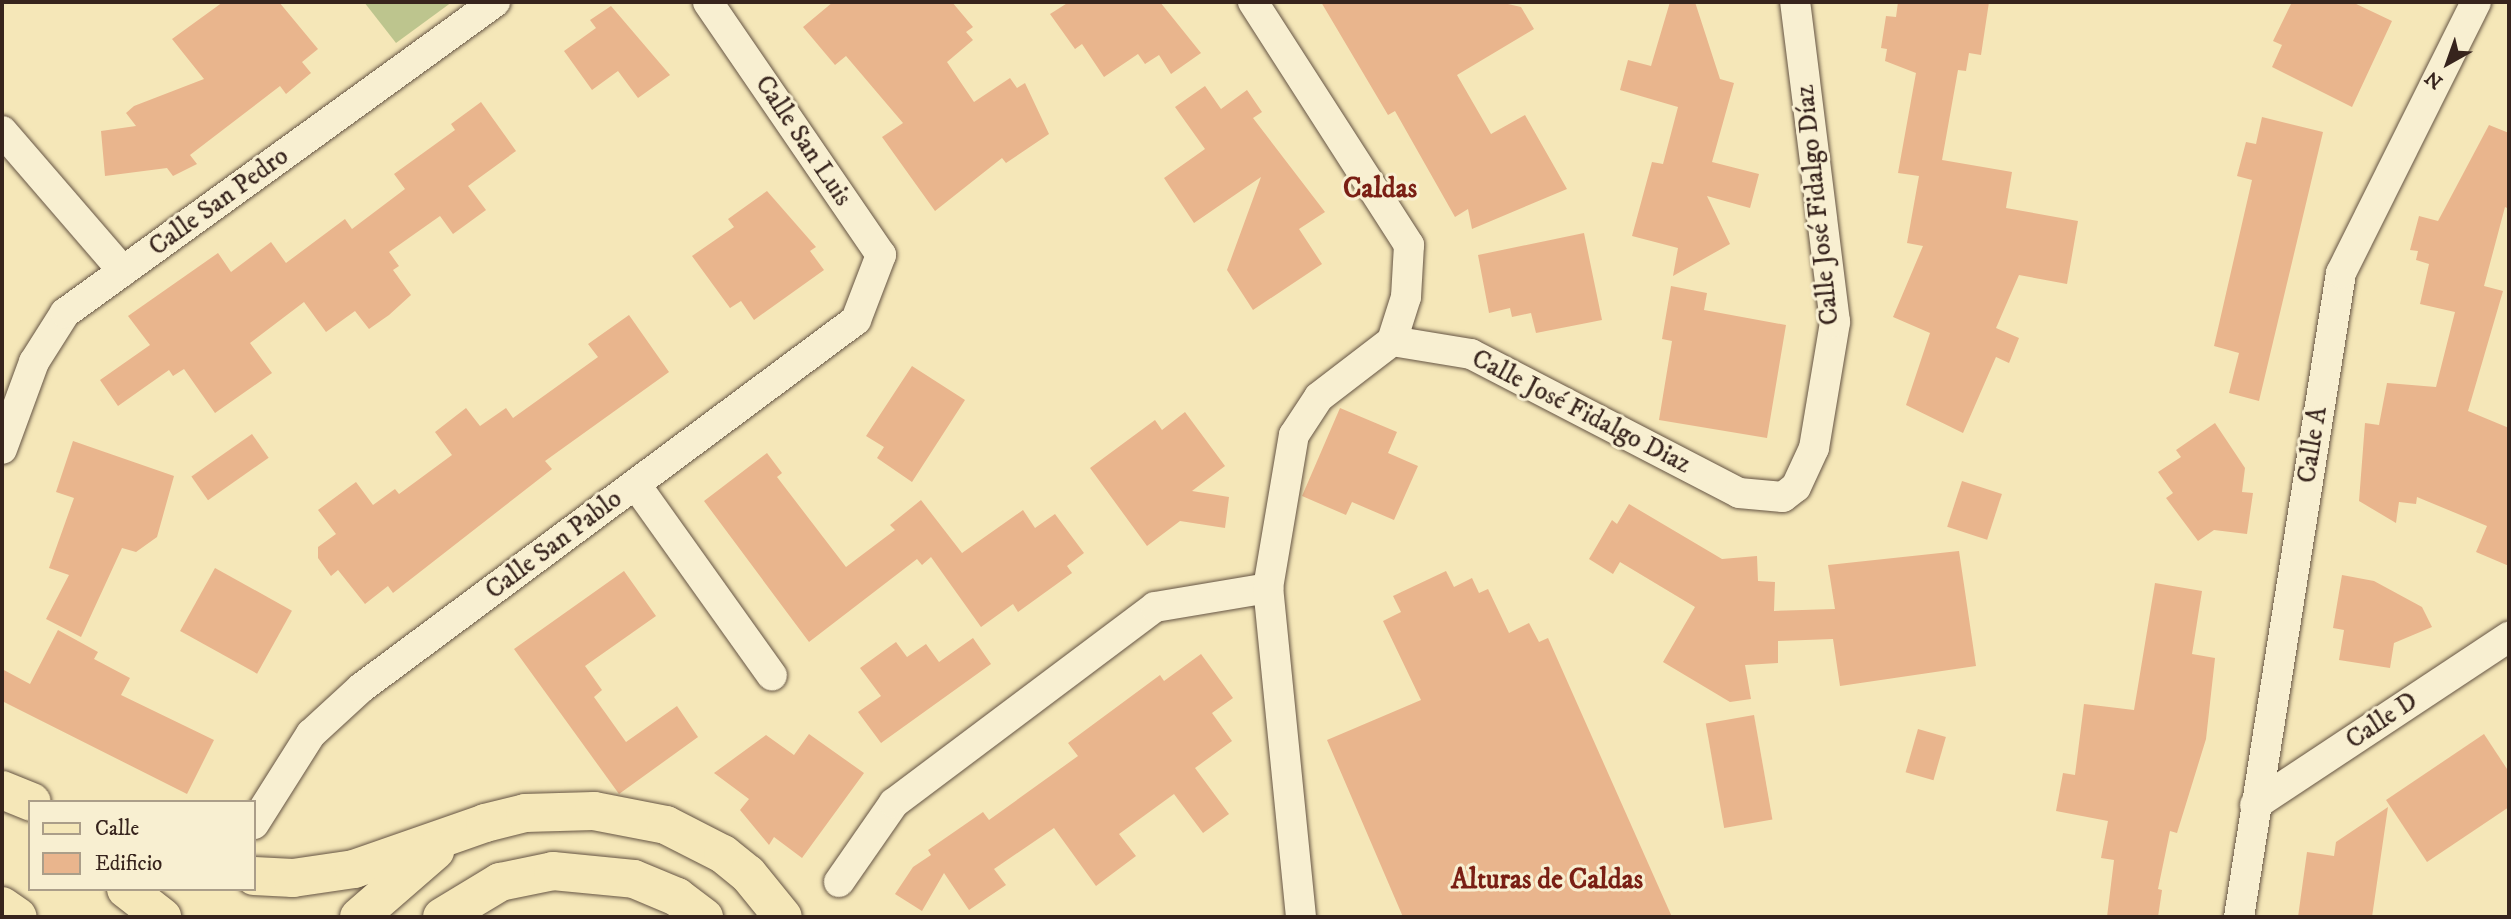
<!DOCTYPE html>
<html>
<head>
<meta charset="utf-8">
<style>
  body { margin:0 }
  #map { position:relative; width:2511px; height:919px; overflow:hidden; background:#f5e7b8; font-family:"IM FELL DW Pica",serif }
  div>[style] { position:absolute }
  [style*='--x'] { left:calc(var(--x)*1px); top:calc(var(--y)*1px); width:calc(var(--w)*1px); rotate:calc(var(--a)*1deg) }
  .green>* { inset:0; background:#bdc58e }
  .building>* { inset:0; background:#e9b58d; transform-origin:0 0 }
  .roads { filter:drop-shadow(0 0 2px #654) drop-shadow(0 0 2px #654) }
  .minor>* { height:30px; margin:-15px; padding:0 15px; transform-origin:15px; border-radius:15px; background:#f8efd1 }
  .primary>* { height:38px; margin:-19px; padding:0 19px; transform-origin:19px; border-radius:19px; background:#f5e7b8 }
  .motorway>* { height:38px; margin:-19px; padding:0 19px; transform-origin:19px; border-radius:19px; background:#f5e7b8 }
  span { translate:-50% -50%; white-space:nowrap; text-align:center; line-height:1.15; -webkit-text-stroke:6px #f8efd1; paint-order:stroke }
  .street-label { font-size:26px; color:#37241d }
  .neighbourhood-label { font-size:28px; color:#7a1f14; font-weight:700 }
  .frame { position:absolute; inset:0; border:4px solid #37241d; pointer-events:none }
  .legend { position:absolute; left:28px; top:800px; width:228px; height:91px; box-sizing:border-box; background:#f8efd1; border:2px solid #ab9e89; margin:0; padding:9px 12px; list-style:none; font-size:21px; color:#37241d }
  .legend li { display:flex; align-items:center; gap:14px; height:35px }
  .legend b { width:35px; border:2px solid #ab9e89 }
  .north { position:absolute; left:2413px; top:28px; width:70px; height:70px; -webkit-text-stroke:5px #f8efd1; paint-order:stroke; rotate:220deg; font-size:19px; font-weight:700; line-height:28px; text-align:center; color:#37241d }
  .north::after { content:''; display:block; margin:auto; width:24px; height:32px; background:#37241d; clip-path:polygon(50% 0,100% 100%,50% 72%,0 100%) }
</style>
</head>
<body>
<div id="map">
  <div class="green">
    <div style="clip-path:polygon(364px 2px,452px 2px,396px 43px)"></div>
  </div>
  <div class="building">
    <div style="clip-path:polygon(223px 2px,279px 2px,318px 49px,302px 62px,311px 73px,286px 94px,280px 86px,190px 155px,197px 164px,173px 176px,167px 168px,105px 176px,101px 131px,136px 126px,126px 113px,134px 106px,204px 79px,172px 39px)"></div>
    <div style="clip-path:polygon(833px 2px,952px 2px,973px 27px,966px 32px,973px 40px,947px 62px,974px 102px,1010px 78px,1017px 88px,1025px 83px,1049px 134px,1006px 163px,1002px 158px,935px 211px,882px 137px,903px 123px,846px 56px,835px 65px,803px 27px)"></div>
    <div style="clip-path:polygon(1069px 2px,1160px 2px,1201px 53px,1171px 74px,1159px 55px,1145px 64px,1138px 54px,1104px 77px,1082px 44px,1075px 49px,1050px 14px)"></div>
    <div style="clip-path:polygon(1321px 2px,1499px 2px,1521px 7px,1534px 29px,1457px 75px,1491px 134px,1525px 115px,1567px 189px,1472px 229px,1468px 209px,1455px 217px,1395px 111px,1388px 115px)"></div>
    <div style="clip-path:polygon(1670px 2px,1695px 2px,1720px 79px,1734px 83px,1712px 162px,1759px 174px,1750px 208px,1707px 196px,1730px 244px,1673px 276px,1678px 248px,1632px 236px,1652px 162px,1663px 164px,1678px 107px,1620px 90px,1628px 60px,1651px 66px)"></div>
    <div style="clip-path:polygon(1898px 2px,1989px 2px,1981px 55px,1969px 53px,1966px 71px,1958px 70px,1942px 160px,2012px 172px,2006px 208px,2078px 221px,2067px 284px,2019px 275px,1996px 328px,2019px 338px,2009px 363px,1996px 357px,1963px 433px,1906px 405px,1930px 333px,1893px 317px,1923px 246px,1907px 243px,1919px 176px,1898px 173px,1916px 73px,1885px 61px,1887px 49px,1881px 48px,1886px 16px,1896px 17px)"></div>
    <div style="clip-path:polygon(2292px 2px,2352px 2px,2392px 21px,2352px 107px,2272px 67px,2282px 45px,2273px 41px)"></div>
    <div style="clip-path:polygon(611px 6px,670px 75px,638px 98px,618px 71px,592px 90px,564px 51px,596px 28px,590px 20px)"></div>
    <div style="clip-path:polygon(1205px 86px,1221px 109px,1247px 90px,1262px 112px,1253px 118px,1325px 212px,1299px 229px,1322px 264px,1253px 310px,1227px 270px,1261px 177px,1194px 223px,1164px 178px,1205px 149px,1175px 107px)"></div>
    <div style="clip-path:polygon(481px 102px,516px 151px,468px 186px,486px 210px,453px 234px,440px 216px,389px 252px,399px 266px,393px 270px,411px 295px,389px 315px,369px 329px,355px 311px,326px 332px,304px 302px,250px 343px,272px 373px,215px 413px,184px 369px,173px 376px,169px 370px,118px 406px,100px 380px,150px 345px,128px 316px,218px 253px,231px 272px,271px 242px,286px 263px,345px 219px,352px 229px,405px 189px,394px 174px,455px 130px,451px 124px)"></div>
    <div style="clip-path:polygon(2262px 117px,2323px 132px,2259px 401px,2229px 393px,2239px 353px,2214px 346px,2252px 180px,2237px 176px,2246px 142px,2256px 144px)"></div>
    <div style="clip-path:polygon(2489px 125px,2509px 133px,2509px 209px,2505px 207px,2484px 286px,2503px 291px,2468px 411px,2509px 428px,2509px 566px,2476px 552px,2487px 526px,2417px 497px,2416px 504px,2399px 502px,2396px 523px,2359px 501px,2365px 423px,2379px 425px,2387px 383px,2436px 387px,2455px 312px,2420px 304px,2429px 264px,2416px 260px,2418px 251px,2410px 250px,2419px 216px,2438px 221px)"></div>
    <div style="clip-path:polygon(767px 191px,816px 247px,810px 251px,824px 270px,754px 320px,741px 301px,730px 308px,692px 256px,734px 227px,728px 219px)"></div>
    <div style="clip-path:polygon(1584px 233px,1602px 320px,1536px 333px,1531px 313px,1512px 317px,1510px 308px,1489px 313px,1478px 255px)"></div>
    <div style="clip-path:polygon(1671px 286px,1707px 293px,1704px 310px,1786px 325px,1767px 438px,1659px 420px,1672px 341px,1662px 339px)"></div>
    <div style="clip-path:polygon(629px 315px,669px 372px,545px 461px,552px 469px,393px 593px,388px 586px,365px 604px,338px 570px,331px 576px,318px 558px,318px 547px,336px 534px,318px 510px,356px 482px,373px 505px,395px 489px,399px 494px,452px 455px,435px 432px,466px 408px,480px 426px,506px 408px,513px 418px,598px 357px,588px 344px)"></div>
    <div style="clip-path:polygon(912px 366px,965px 400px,912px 482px,877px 458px,884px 447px,866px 436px)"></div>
    <div style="clip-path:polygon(1340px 408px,1397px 432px,1388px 453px,1418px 466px,1394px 520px,1352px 502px,1346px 515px,1302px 496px)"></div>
    <div style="clip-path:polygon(1185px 412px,1225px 466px,1192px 491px,1229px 497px,1225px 528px,1180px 521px,1147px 546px,1090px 468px,1155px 420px,1162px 430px)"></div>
    <div style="clip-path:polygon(2215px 423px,2245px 468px,2242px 492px,2253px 493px,2247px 534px,2214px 530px,2198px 541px,2166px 498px,2173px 493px,2158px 472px,2181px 457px,2176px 450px)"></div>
    <div style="left:252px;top:434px;width:29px;height:74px;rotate:55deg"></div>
    <div style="clip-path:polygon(73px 441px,174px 476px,157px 537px,136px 552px,122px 548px,81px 637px,46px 619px,69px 575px,49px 568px,74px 498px,56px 492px)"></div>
    <div style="clip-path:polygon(767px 453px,782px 473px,777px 477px,846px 567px,895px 530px,890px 525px,921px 500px,962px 553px,1023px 510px,1035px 528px,1055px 514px,1084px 553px,1067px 566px,1072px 573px,1018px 612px,1013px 604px,981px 627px,931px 557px,922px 565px,917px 559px,809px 642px,704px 501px)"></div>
    <div style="left:1962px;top:481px;width:42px;height:48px;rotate:18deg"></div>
    <div style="clip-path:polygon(1629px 504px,1722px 559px,1757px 556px,1758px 581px,1775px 582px,1774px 611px,1835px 609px,1828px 565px,1959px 551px,1976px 666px,1840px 686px,1833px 639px,1778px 641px,1778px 663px,1745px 665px,1751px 699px,1730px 702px,1663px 662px,1695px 607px,1620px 562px,1613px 574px,1589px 559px,1612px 520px,1617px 524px)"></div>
    <div style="left:215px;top:568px;width:88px;height:72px;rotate:29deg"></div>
    <div style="clip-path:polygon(624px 571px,656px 616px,585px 666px,602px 690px,594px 697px,626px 742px,677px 706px,698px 737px,619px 794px,514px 649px)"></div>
    <div style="clip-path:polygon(1446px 571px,1454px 587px,1472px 578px,1479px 593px,1488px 589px,1509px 633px,1529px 623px,1539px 642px,1548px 638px,1672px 917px,1403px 917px,1327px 740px,1421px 700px,1383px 621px,1401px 612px,1393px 596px)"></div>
    <div style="clip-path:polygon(2342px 575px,2374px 581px,2422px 607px,2432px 627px,2394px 643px,2390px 668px,2339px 660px,2344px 630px,2333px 628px)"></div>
    <div style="clip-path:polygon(2155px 583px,2202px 591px,2192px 654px,2215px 658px,2206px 739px,2177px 833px,2170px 831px,2158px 889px,2162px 890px,2158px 917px,2107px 917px,2114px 860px,2101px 858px,2108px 821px,2056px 811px,2063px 773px,2075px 775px,2084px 704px,2134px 710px)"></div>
    <div style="clip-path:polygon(58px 630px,98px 652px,94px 659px,130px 678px,121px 695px,214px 740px,187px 794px,2px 701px,2px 669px,30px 684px)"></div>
    <div style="clip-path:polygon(973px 638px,991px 664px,881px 743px,858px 712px,881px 696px,860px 668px,896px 642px,907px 657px,926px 644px,939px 662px)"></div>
    <div style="clip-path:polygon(1201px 654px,1233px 698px,1212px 713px,1232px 741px,1195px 768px,1229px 814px,1203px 833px,1174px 794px,1119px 834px,1136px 856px,1096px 886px,1054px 828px,994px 869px,1006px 885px,969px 910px,944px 873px,922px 911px,895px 894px,913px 867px,931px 855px,928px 850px,983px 812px,989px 820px,1078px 756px,1068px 743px,1160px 675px,1164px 681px)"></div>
    <div style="left:1754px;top:715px;width:106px;height:49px;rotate:80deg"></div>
    <div style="left:1918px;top:729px;width:29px;height:45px;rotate:16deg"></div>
    <div style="clip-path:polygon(809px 734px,864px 773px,802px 858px,774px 837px,769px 845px,740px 810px,749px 799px,714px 773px,766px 735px,794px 755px)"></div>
    <div style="clip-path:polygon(2484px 734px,2509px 772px,2509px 807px,2427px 862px,2386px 800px)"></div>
    <div style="clip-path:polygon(2388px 807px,2372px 917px,2298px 917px,2307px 852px,2334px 856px,2336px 842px)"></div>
  </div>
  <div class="roads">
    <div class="minor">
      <div style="--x:1253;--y:2;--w:289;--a:57.3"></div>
      <div style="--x:1409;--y:245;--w:52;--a:93.3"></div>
      <div style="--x:1406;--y:297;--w:46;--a:107.7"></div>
      <div style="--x:2;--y:131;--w:185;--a:49.2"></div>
      <div style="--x:2;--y:449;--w:93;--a:-69.8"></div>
      <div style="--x:34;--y:362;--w:58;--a:-57.7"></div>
      <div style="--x:65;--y:313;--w:531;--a:-35.88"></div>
      <div style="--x:636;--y:485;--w:234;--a:54.5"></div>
      <div style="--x:2255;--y:805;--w:305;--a:-33.5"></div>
      <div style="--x:254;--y:824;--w:107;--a:-57.7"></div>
      <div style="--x:311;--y:734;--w:68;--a:-42.6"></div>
      <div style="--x:361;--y:688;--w:617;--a:-36.63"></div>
      <div style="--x:856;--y:320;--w:70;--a:-69"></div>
      <div style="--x:881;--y:255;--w:306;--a:-124.4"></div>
      <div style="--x:839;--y:882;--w:96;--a:-55.2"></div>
      <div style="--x:894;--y:803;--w:326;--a:-36.9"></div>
      <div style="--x:1155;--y:607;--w:115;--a:-9.5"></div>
      <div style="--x:1301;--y:917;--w:331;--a:-95.7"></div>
      <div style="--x:1268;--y:588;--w:155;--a:-80.4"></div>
      <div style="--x:1294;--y:435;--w:45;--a:-56.7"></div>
      <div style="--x:1319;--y:397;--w:92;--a:-37.5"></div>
      <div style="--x:1392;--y:341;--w:80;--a:9.3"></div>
      <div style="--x:1471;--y:354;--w:302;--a:27.4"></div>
      <div style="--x:1739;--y:493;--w:44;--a:5.2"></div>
      <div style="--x:1783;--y:497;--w:16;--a:-38"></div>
      <div style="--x:1796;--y:487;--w:43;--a:-65.2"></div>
      <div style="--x:1814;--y:448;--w:128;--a:-80.5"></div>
      <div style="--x:1835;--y:322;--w:322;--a:-97.1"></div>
      <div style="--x:2239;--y:917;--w:652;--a:-81"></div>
      <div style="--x:2341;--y:273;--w:303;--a:-63.5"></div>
    </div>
    <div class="primary">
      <div style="--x:126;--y:889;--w:46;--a:37.9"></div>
      <div style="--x:2;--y:906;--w:19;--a:35"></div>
    </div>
    <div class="motorway">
      <div style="--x:2;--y:790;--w:32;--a:22"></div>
      <div style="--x:254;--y:876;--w:39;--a:3"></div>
      <div style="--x:293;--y:878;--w:62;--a:-8.4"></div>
      <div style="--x:354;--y:869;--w:139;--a:-19.3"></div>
      <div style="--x:485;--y:823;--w:41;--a:-14"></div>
      <div style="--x:525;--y:813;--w:69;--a:-1.7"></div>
      <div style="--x:594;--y:811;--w:73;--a:11"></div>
      <div style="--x:666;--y:825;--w:64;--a:27"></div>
      <div style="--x:723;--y:854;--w:32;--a:39"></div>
      <div style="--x:748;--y:874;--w:55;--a:50.9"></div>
      <div style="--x:359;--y:917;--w:101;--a:-41"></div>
      <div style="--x:442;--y:917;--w:68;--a:-31.1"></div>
      <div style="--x:500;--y:882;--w:54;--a:-11.7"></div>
      <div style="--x:553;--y:871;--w:81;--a:5.6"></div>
      <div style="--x:634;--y:879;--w:47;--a:22.7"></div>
      <div style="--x:677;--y:897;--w:34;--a:37"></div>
    </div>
  </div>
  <div class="street-label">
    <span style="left:803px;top:141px;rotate:56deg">Calle San Luis</span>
    <span style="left:219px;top:202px;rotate:-36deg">Calle San Pedro</span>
    <span style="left:1818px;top:205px;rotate:-96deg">Calle José Fidalgo Díaz</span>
    <span style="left:1581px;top:412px;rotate:27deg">Calle José Fidalgo Diaz</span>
    <span style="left:2313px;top:445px;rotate:-81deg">Calle A</span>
    <span style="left:554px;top:545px;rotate:-37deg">Calle San Pablo</span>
    <span style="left:2382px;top:721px;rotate:-34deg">Calle D</span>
  </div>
  <div class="neighbourhood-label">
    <span style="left:1380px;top:189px">Caldas</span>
    <span style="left:1547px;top:880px">Alturas de Caldas</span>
  </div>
  <div class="frame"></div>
  <ul class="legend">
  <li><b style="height:9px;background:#f5e7b8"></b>Calle</li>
  <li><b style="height:19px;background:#e9b58d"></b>Edificio</li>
  </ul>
  <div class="north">N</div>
</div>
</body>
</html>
